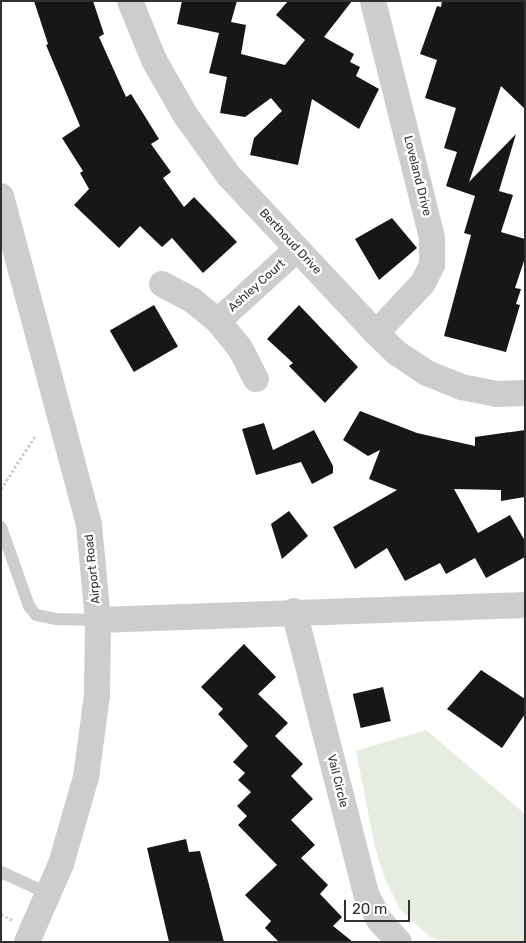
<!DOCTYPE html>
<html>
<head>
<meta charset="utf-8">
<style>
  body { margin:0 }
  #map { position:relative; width:526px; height:943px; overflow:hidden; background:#fff; font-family:Rubik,sans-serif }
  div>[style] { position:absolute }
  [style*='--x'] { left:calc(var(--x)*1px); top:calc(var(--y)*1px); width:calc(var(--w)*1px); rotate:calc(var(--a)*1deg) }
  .green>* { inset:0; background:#e6ecdf }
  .building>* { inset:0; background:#171717; transform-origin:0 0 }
  .path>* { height:3px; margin-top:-1.5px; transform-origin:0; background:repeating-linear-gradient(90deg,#cdcdcd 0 2.5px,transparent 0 5px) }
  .lane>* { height:12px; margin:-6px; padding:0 6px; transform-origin:6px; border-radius:6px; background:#cdcdcd }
  .street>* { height:26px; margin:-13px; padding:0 13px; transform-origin:13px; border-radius:13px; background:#cdcdcd }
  span { translate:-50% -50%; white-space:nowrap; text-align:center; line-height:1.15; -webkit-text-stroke:5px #fff; paint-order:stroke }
  .street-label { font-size:12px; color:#303030 }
  .frame { position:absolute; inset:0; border:2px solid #303030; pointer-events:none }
  .scale { position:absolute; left:344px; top:900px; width:66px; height:22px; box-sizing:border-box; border:2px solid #303030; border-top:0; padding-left:6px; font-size:15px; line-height:18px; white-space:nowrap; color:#303030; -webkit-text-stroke:4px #fff; paint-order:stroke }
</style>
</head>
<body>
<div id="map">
  <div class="green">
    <div style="clip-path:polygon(426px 730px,525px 814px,525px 942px,445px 942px,430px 937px,400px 909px,385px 879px,375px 847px,356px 751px)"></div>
  </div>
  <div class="building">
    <div style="clip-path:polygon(34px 1px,93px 1px,104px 34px,99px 37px,126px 97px,131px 94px,159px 139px,151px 144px,171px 172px,163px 178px,184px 207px,194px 197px,237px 242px,203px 273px,172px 238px,162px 247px,140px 226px,119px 248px,74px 205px,89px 189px,80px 173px,83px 171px,62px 138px,80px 126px,46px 45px,48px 44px)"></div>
    <div style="clip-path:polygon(182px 1px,237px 1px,231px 22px,246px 25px,241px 54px,285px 65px,305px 40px,276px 15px,288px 1px,352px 1px,324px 37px,354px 54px,350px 62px,360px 67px,356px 76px,379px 89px,359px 129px,312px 99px,298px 165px,250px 155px,254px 138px,282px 111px,271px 98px,245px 117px,220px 113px,227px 77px,209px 73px,219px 33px,177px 24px)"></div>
    <div style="clip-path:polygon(442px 1px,525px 1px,525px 109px,501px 86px,469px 182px,516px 134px,499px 191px,513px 195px,501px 232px,525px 239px,525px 258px,515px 288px,521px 289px,516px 304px,520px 305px,506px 352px,444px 336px,471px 235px,464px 233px,475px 196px,446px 186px,457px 152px,444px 148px,456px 108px,425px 98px,437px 60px,420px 54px,437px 6px,441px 7px)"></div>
    <div style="clip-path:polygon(392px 218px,417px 248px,379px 280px,355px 239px)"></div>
    <div style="left:154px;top:305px;width:48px;height:51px;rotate:60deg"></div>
    <div style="clip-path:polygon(299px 305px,358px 367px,325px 403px,289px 366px,293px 363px,267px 339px)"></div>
    <div style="clip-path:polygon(360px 411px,417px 433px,475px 446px,475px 437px,525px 430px,525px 497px,501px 501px,501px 490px,454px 489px,478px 533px,510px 515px,525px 541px,525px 557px,486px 578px,475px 558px,446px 574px,440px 563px,405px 581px,387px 548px,355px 569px,333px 527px,397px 490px,369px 479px,380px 450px,368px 456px,343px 440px)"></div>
    <div style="clip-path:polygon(264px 423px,273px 450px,314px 430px,333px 466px,333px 473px,312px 484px,301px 462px,256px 475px,242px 429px)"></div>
    <div style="clip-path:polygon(289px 511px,308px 536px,282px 559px,271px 524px)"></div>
    <div style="clip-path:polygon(244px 644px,276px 677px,258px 694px,288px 723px,275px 736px,303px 764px,291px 776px,313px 799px,291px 820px,315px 845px,301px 858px,328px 885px,320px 894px,342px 917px,333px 926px,353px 942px,279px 942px,265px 928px,271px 921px,245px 895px,277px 865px,238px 825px,247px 816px,237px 806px,251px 792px,238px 780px,245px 773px,233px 762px,248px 746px,218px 714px,223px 709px,201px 687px)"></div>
    <div style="clip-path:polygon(481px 670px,525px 699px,525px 714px,502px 748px,447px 709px)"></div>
    <div style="left:383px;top:687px;width:35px;height:31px;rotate:77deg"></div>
    <div style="clip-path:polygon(186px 839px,189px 852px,200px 851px,224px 942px,169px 942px,147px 848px)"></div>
  </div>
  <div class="path">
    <div style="--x:1;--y:489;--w:63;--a:-57.3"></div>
    <div style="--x:1;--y:914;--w:13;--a:29"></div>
  </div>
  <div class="lane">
    <div style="--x:1;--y:527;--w:84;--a:70.5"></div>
    <div style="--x:29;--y:606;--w:11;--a:52"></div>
    <div style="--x:36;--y:615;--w:20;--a:11"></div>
    <div style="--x:56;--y:619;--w:42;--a:1.4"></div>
    <div style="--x:1;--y:872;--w:53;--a:24.6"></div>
  </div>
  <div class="street">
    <div style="--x:130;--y:1;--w:64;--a:67.9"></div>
    <div style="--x:154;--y:60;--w:64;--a:60.3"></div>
    <div style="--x:186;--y:116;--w:74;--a:54.4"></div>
    <div style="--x:229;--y:176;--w:215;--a:46.9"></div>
    <div style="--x:376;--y:333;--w:29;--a:44"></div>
    <div style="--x:397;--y:353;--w:36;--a:34"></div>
    <div style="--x:427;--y:373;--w:37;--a:22"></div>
    <div style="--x:461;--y:387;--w:37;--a:11"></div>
    <div style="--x:497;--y:394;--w:28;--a:-2"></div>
    <div style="--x:373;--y:1;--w:244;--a:76"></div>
    <div style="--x:432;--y:238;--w:27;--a:90"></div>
    <div style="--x:432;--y:265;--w:20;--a:117"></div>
    <div style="--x:423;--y:283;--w:69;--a:133.2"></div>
    <div style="--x:1;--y:196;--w:341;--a:75"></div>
    <div style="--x:89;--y:525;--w:95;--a:84.6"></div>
    <div style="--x:98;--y:620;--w:75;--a:90.8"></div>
    <div style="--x:97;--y:695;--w:83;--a:97.6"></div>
    <div style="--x:86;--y:777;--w:91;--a:106"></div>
    <div style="--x:61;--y:864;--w:85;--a:113.6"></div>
    <div style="--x:162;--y:284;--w:34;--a:28"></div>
    <div style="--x:192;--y:300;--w:33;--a:39"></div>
    <div style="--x:218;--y:321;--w:35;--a:51"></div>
    <div style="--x:240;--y:348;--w:35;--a:63"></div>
    <div style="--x:218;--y:321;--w:105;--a:-42.3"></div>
    <div style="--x:294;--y:611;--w:292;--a:75.7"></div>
    <div style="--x:366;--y:894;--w:30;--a:63"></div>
    <div style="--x:380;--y:921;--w:28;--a:48"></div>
    <div style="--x:98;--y:620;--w:427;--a:-2"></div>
  </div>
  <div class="street-label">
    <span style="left:417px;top:176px;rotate:76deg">Loveland Drive</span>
    <span style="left:290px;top:242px;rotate:47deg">Berthoud Drive</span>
    <span style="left:257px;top:286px;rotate:-42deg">Ashley Court</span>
    <span style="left:93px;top:569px;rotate:-96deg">Airport Road</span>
    <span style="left:337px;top:781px;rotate:76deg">Vail Circle</span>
  </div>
  <div class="frame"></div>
  <div class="scale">20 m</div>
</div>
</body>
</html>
